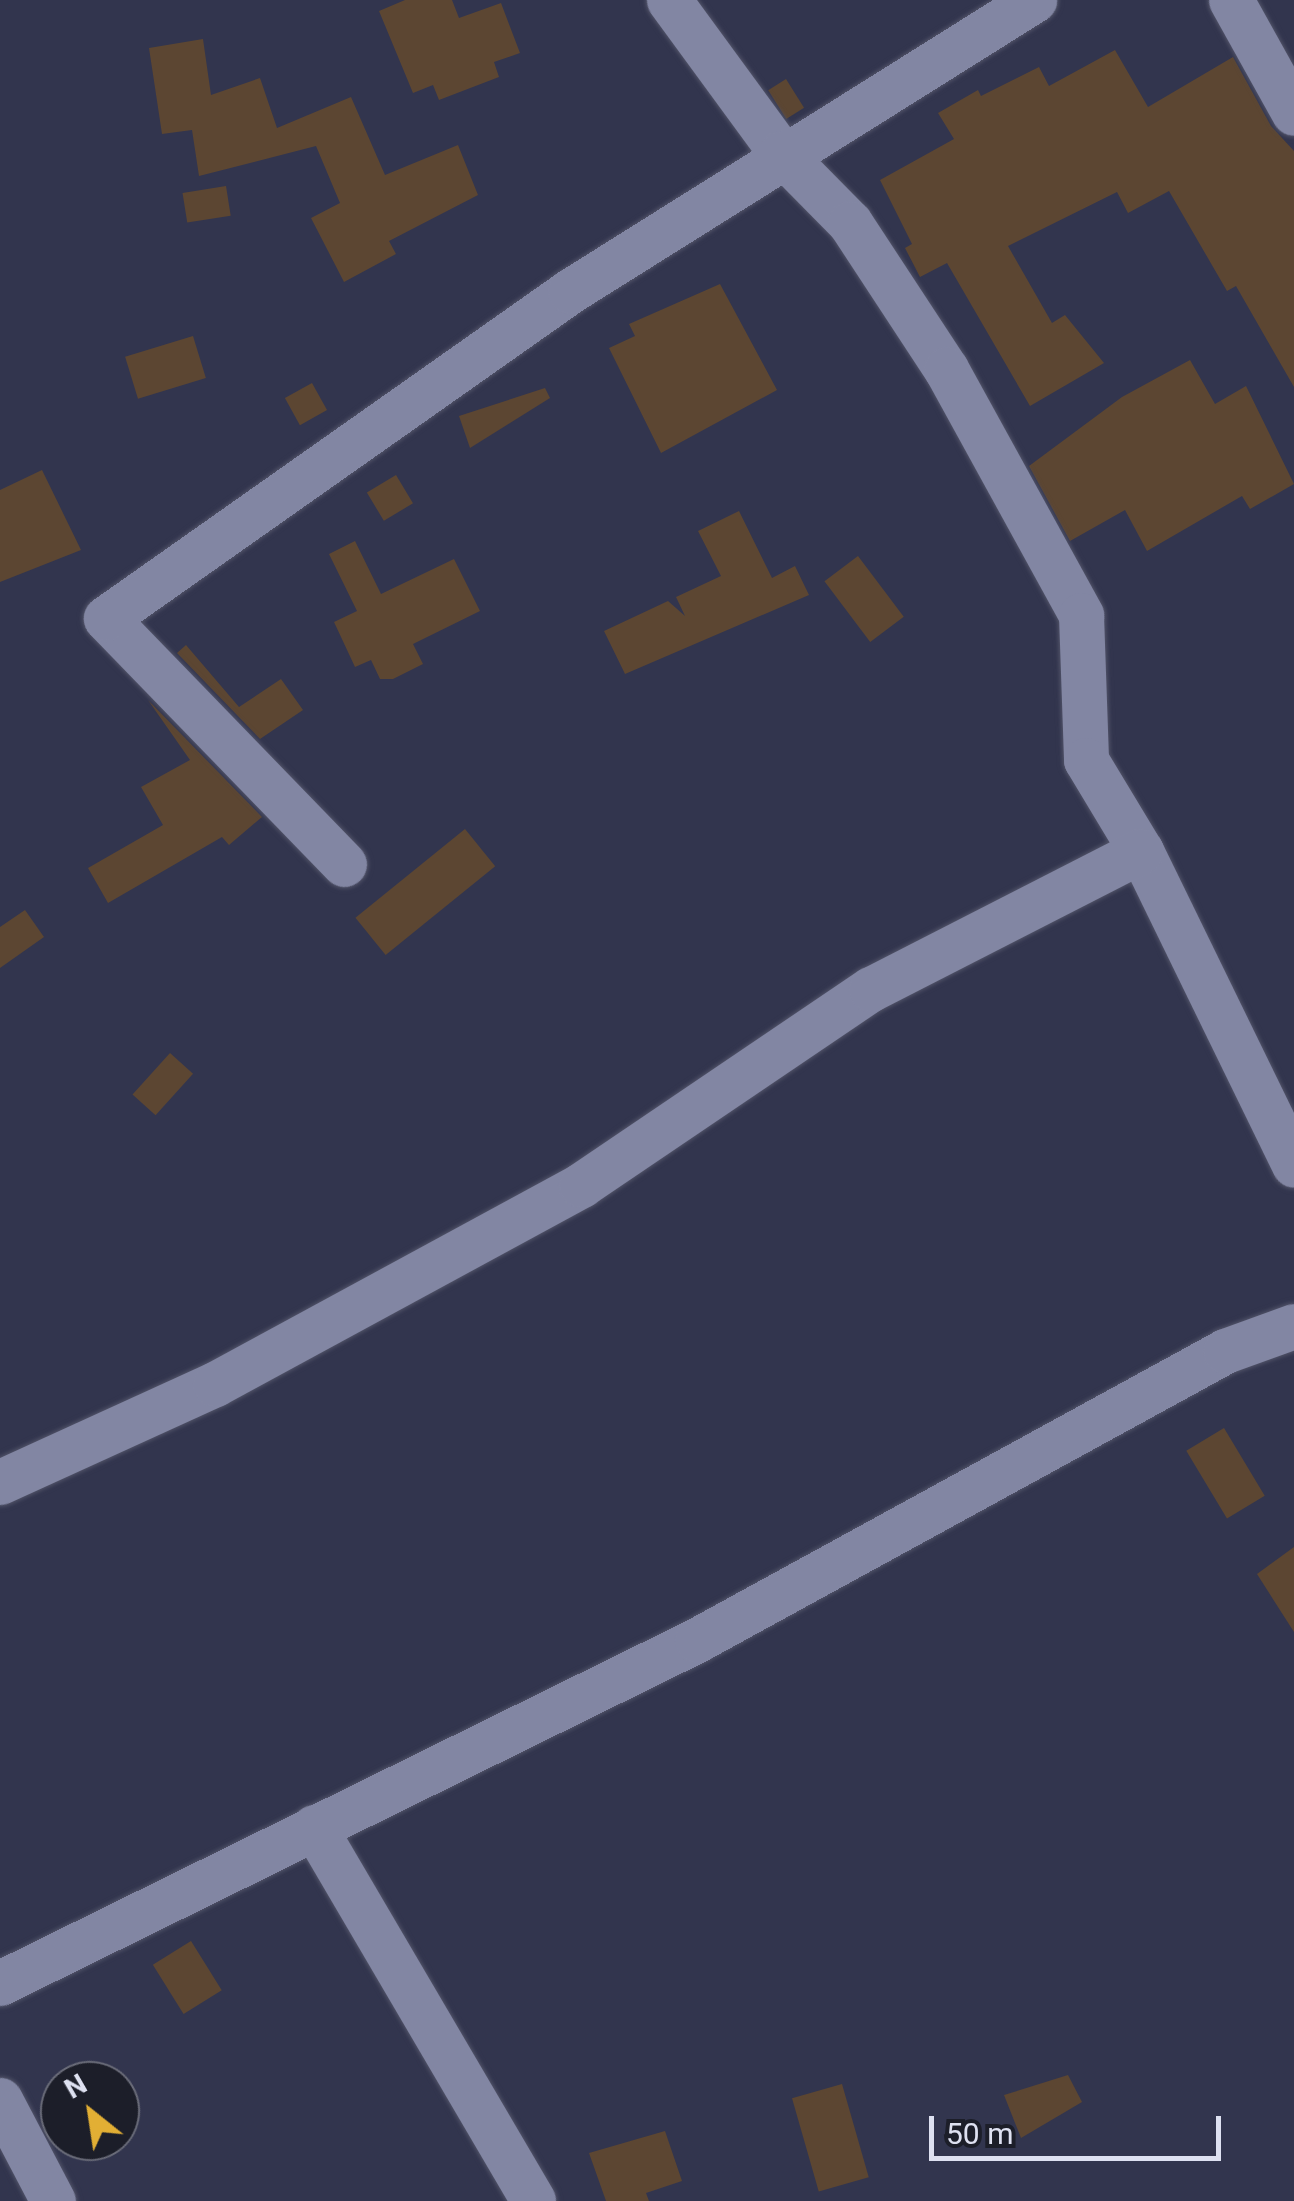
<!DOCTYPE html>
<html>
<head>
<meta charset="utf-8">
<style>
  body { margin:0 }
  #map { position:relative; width:1294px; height:2201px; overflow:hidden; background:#32354e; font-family:Roboto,sans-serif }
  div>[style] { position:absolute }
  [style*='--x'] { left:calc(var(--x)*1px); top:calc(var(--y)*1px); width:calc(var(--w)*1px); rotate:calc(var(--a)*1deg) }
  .building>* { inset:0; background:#5c4632; transform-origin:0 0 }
  .roads { filter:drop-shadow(0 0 2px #515368) drop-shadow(0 0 2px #515368) }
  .street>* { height:45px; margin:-22.5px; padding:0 22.5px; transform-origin:22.5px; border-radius:22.5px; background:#8286a3 }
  span { translate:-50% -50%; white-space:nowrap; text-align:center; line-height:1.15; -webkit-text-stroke:8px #1c1e29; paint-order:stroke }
  .north { position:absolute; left:40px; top:2061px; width:100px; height:100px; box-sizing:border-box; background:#1c1e29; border:2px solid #6a6c79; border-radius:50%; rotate:330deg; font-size:28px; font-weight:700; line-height:40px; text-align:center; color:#dee1f1 }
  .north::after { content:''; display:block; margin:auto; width:35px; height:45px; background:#e2af34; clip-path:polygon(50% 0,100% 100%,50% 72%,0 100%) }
  .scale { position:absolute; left:929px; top:2116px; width:292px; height:45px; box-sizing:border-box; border:5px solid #dee1f1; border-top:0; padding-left:12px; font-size:30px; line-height:35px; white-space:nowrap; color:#dee1f1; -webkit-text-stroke:8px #1c1e29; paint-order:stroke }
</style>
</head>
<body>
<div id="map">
  <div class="building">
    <div style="clip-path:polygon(405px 0,452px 0,459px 18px,501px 3px,520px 53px,494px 62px,499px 77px,439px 100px,433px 85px,413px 93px,379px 11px)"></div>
    <div style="clip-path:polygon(203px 39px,211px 95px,260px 78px,277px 128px,351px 97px,385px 175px,458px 145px,478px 195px,389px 241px,396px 254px,344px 282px,311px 218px,340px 203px,316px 146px,199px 176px,192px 130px,162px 134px,149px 48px)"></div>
    <div style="clip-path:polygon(1115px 50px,1148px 107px,1233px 57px,1271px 126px,1294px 151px,1294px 387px,1236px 286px,1227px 291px,1169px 191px,1128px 213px,1117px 192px,1008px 246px,1052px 323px,1065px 315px,1104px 363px,1030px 406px,947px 263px,920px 277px,905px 248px,912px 244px,880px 180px,954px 139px,938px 113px,978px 90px,981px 96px,1039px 67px,1049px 86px)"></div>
    <div style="left:786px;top:79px;width:34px;height:21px;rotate:58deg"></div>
    <div style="left:226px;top:186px;width:30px;height:44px;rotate:81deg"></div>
    <div style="clip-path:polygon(720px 284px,777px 390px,661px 453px,609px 348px,635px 336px,629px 324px)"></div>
    <div style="left:193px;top:336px;width:44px;height:71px;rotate:73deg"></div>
    <div style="clip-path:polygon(1190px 360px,1215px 404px,1246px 386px,1294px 484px,1250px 509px,1242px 496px,1147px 551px,1125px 510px,1070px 541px,1029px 466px,1122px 397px)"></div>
    <div style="left:312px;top:383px;width:31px;height:31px;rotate:61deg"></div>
    <div style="clip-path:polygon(545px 388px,550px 398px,470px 448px,459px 416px)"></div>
    <div style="clip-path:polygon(42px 470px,81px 550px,0 582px,0 490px)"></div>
    <div style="left:396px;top:475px;width:33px;height:34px;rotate:59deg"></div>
    <div style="clip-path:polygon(739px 511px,772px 578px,795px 566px,809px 595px,625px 674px,604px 631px,668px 601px,685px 616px,676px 597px,721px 576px,698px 531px)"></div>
    <div style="clip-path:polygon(355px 541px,381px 594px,454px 559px,480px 611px,413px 644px,423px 664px,393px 679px,380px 679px,371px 660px,355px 667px,334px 622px,357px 611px,329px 554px)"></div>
    <div style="left:858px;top:556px;width:76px;height:42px;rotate:53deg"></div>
    <div style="clip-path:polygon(186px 645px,239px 707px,281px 679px,303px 710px,260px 739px,177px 653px)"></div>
    <div style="clip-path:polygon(148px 700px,262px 817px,229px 845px,222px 837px,108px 903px,88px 868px,163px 825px,141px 787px,190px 760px)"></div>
    <div style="left:465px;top:829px;width:48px;height:141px;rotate:51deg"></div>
    <div style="clip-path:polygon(25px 910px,44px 937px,0 968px,0 927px)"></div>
    <div style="left:170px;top:1053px;width:31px;height:56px;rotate:42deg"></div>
    <div style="left:1224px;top:1428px;width:79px;height:44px;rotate:59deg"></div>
    <div style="clip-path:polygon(1294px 1547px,1294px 1632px,1257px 1574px)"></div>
    <div style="left:191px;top:1941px;width:58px;height:45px;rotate:58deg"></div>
    <div style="clip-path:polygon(1068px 2075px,1082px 2102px,1021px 2138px,1004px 2095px)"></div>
    <div style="left:842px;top:2084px;width:97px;height:52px;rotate:74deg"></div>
    <div style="clip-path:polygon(665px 2131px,682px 2181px,646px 2193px,649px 2201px,606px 2201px,589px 2153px)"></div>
  </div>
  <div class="roads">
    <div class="street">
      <div style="--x:669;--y:0;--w:190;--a:53.8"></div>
      <div style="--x:781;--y:153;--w:98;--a:45.4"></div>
      <div style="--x:850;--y:223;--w:175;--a:56.7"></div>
      <div style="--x:946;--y:369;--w:281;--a:61.2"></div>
      <div style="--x:1081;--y:615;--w:145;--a:88"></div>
      <div style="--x:1086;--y:760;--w:106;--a:58.9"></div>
      <div style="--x:1141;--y:851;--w:349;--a:64"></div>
      <div style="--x:1231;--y:0;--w:129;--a:60.9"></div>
      <div style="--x:344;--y:864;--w:342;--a:-134.1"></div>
      <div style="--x:106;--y:618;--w:568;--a:-35.17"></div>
      <div style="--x:570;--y:291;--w:548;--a:-32.09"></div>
      <div style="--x:0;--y:1482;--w:236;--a:-24.5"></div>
      <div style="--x:215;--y:1384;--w:417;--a:-28.5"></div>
      <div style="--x:581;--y:1185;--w:350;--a:-34.1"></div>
      <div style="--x:871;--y:989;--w:303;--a:-27.1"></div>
      <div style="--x:314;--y:1827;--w:433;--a:59.6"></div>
      <div style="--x:0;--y:1983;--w:777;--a:-26.2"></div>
      <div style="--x:697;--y:1640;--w:602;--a:-28.69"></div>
      <div style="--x:1225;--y:1351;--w:73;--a:-19.9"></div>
      <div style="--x:0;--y:2100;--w:114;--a:62.3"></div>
    </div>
  </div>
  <div class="north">N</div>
  <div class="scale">50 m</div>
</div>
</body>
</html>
